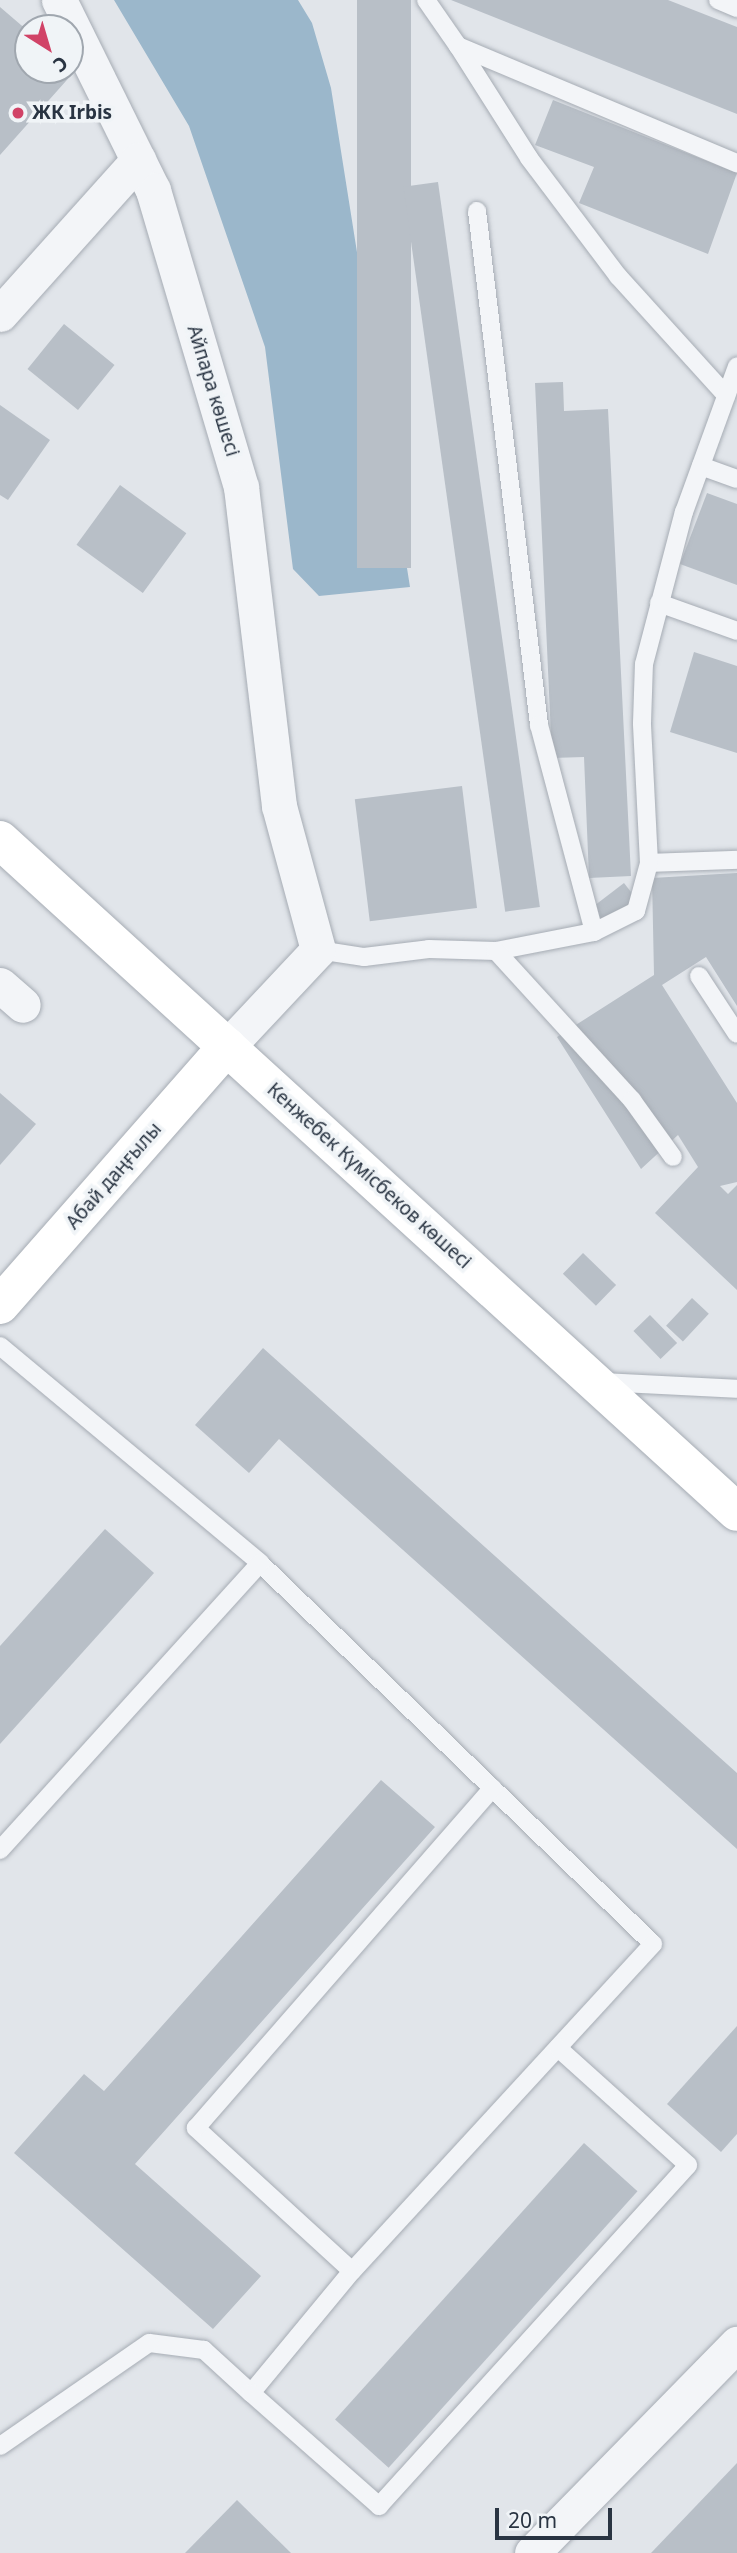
<!DOCTYPE html>
<html>
<head>
<meta charset="utf-8">
<style>
  body { margin:0 }
  #map { position:relative; width:737px; height:2553px; overflow:hidden; background:#e1e5ea; font-family:"Noto Sans",sans-serif }
  div>[style] { position:absolute }
  [style*='--x'] { left:calc(var(--x)*1px); top:calc(var(--y)*1px); width:calc(var(--w)*1px); rotate:calc(var(--a)*1deg) }
  .water>* { inset:0; background:#9bb7cb }
  .building>* { inset:0; background:#b8bfc7; transform-origin:0 0 }
  .roads { filter:drop-shadow(0 0 2px #a6acb4) drop-shadow(0 0 2px #a6acb4) }
  .lane>* { height:18px; margin:-9px; padding:0 9px; transform-origin:9px; border-radius:9px; background:#f3f5f8 }
  .street>* { height:35px; margin:-17.5px; padding:0 17.5px; transform-origin:17.5px; border-radius:17.5px; background:#f3f5f8 }
  .secondary>* { height:38px; margin:-19px; padding:0 19px; transform-origin:19px; border-radius:19px; background:#fff }
  .dots>* { width:19px; height:19px; translate:-50% -50%; box-sizing:border-box; border:4px solid #f0f4f7; border-radius:50% }
  span { translate:-50% -50%; white-space:nowrap; text-align:center; line-height:1.15; -webkit-text-stroke:7px #f0f4f7; paint-order:stroke }
  .poi-label { font-size:19px; color:#293442; font-weight:700 }
  .left { translate:0 -50%; text-align:left }
  .street-label { font-size:19px; color:#293442 }
  .north { position:absolute; left:14px; top:14px; width:70px; height:70px; box-sizing:border-box; background:#f0f4f7; border:2px solid #a0a7af; border-radius:50%; rotate:143deg; font-size:19px; font-weight:700; line-height:28px; text-align:center; color:#293442 }
  .north::after { content:''; display:block; margin:auto; width:24px; height:32px; background:#d14367; clip-path:polygon(50% 0,100% 100%,50% 72%,0 100%) }
  .scale { position:absolute; left:495px; top:2508px; width:117px; height:32px; box-sizing:border-box; border:4px solid #293442; border-top:0; padding-left:9px; font-size:21px; line-height:24px; white-space:nowrap; color:#293442; -webkit-text-stroke:5px #f0f4f7; paint-order:stroke }
</style>
</head>
<body>
<div id="map">
  <div class="water">
    <div style="clip-path:polygon(114px 0,298px 0,312px 23px,331px 88px,410px 587px,319px 596px,293px 569px,265px 347px,189px 126px)"></div>
  </div>
  <div class="building">
    <div style="left:357px;top:0;width:54px;height:568px"></div>
    <div style="clip-path:polygon(451px 0,668px 0,737px 27px,737px 114px)"></div>
    <div style="clip-path:polygon(0 7px,28px 31px,28px 70px,74px 72px,0 155px)"></div>
    <div style="clip-path:polygon(553px 100px,737px 173px,708px 254px,579px 203px,594px 167px,535px 145px)"></div>
    <div style="left:438px;top:182px;width:732px;height:35px;rotate:82deg"></div>
    <div style="left:64px;top:324px;width:65px;height:58px;rotate:39deg"></div>
    <div style="clip-path:polygon(563px 382px,564px 411px,608px 409px,631px 876px,589px 878px,584px 757px,552px 758px,535px 383px)"></div>
    <div style="clip-path:polygon(0 405px,50px 440px,8px 500px,0 495px)"></div>
    <div style="left:120px;top:485px;width:82px;height:74px;rotate:36deg"></div>
    <div style="clip-path:polygon(707px 493px,737px 504px,737px 585px,680px 564px)"></div>
    <div style="clip-path:polygon(694px 652px,737px 666px,737px 753px,670px 732px)"></div>
    <div style="left:462px;top:786px;width:123px;height:108px;rotate:83deg"></div>
    <div style="clip-path:polygon(737px 873px,737px 1006px,706px 957px,662px 985px,737px 1103px,737px 1182px,720px 1186px,728px 1194px,737px 1185px,737px 1290px,655px 1213px,698px 1167px,678px 1135px,641px 1169px,557px 1037px,654px 975px,652px 878px)"></div>
    <div style="clip-path:polygon(624px 883px,638px 901px,600px 920px,590px 909px)"></div>
    <div style="clip-path:polygon(0 1093px,36px 1124px,0 1165px)"></div>
    <div style="left:583px;top:1253px;width:46px;height:29px;rotate:44deg"></div>
    <div style="left:692px;top:1298px;width:23px;height:38px;rotate:43deg"></div>
    <div style="left:650px;top:1315px;width:39px;height:23px;rotate:46deg"></div>
    <div style="clip-path:polygon(263px 1348px,737px 1773px,737px 1849px,279px 1439px,249px 1473px,195px 1425px)"></div>
    <div style="clip-path:polygon(105px 1529px,154px 1573px,0 1744px,0 1646px)"></div>
    <div style="clip-path:polygon(381px 1780px,435px 1827px,135px 2164px,261px 2276px,213px 2329px,14px 2153px,84px 2074px,104px 2091px)"></div>
    <div style="clip-path:polygon(737px 2026px,737px 2134px,721px 2152px,667px 2104px)"></div>
    <div style="left:584px;top:2143px;width:72px;height:372px;rotate:42deg"></div>
    <div style="clip-path:polygon(737px 2463px,737px 2553px,651px 2553px)"></div>
    <div style="clip-path:polygon(237px 2500px,291px 2553px,185px 2553px)"></div>
  </div>
  <div class="roads">
    <div class="lane">
      <div style="--x:426;--y:0;--w:56;--a:55.2"></div>
      <div style="--x:458;--y:46;--w:303;--a:22.8"></div>
      <div style="--x:718;--y:0;--w:21;--a:23"></div>
      <div style="--x:458;--y:46;--w:133;--a:57.6"></div>
      <div style="--x:529;--y:158;--w:148;--a:53"></div>
      <div style="--x:618;--y:276;--w:161;--a:47.8"></div>
      <div style="--x:477;--y:211;--w:518;--a:83.12"></div>
      <div style="--x:539;--y:725;--w:214;--a:75.1"></div>
      <div style="--x:701;--y:466;--w:38;--a:20"></div>
      <div style="--x:659;--y:603;--w:83;--a:19.7"></div>
      <div style="--x:649;--y:863;--w:88;--a:-2"></div>
      <div style="--x:318;--y:950;--w:47;--a:8.7"></div>
      <div style="--x:364;--y:957;--w:65;--a:-7"></div>
      <div style="--x:429;--y:949;--w:67;--a:1.7"></div>
      <div style="--x:496;--y:951;--w:100;--a:-11"></div>
      <div style="--x:594;--y:932;--w:47;--a:-26.6"></div>
      <div style="--x:636;--y:911;--w:50;--a:-74.8"></div>
      <div style="--x:649;--y:863;--w:140;--a:-92.9"></div>
      <div style="--x:642;--y:723;--w:59;--a:-88.1"></div>
      <div style="--x:644;--y:664;--w:157;--a:-75.3"></div>
      <div style="--x:684;--y:512;--w:155;--a:-70"></div>
      <div style="--x:496;--y:951;--w:202;--a:47.6"></div>
      <div style="--x:632;--y:1100;--w:70;--a:54.3"></div>
      <div style="--x:699;--y:976;--w:69;--a:56.8"></div>
      <div style="--x:0;--y:1346;--w:339;--a:39.8"></div>
      <div style="--x:260;--y:1563;--w:547;--a:44.11"></div>
      <div style="--x:653;--y:1944;--w:444;--a:132.6"></div>
      <div style="--x:352;--y:2271;--w:158;--a:129.6"></div>
      <div style="--x:251;--y:2393;--w:64;--a:-137.5"></div>
      <div style="--x:204;--y:2350;--w:55;--a:-172.7"></div>
      <div style="--x:149;--y:2343;--w:181;--a:145.3"></div>
      <div style="--x:601;--y:1382;--w:136;--a:2.9"></div>
      <div style="--x:0;--y:1850;--w:387;--a:-47.8"></div>
      <div style="--x:352;--y:2271;--w:212;--a:-137.5"></div>
      <div style="--x:196;--y:2128;--w:451;--a:-48.9"></div>
      <div style="--x:251;--y:2393;--w:171;--a:41.4"></div>
      <div style="--x:379;--y:2506;--w:460;--a:-47.8"></div>
      <div style="--x:688;--y:2165;--w:175;--a:-138"></div>
    </div>
    <div class="street">
      <div style="--x:59;--y:0;--w:212;--a:63.7"></div>
      <div style="--x:153;--y:190;--w:310;--a:73.5"></div>
      <div style="--x:241;--y:487;--w:321;--a:83.2"></div>
      <div style="--x:279;--y:806;--w:149;--a:74.8"></div>
      <div style="--x:318;--y:950;--w:133;--a:133.2"></div>
      <div style="--x:0;--y:314;--w:207;--a:-48.1"></div>
      <div style="--x:0;--y:985;--w:30;--a:41"></div>
      <div style="--x:532;--y:2553;--w:293;--a:-45.6"></div>
    </div>
    <div class="secondary">
      <div style="--x:0;--y:840;--w:997;--a:42.36"></div>
      <div style="--x:0;--y:1305;--w:344;--a:-48.7"></div>
    </div>
  </div>
  <div class="dots">
    <div style="left:18px;top:113px;background:#d14367"></div>
  </div>
  <div class="poi-label">
    <span class="left" style="left:32px;top:113px">ЖК Irbis</span>
  </div>
  <div class="street-label">
    <span style="left:213px;top:391px;rotate:73deg">Айпара көшесі</span>
    <span style="left:114px;top:1176px;rotate:-49deg">Абай даңғылы</span>
    <span style="left:369px;top:1176px;rotate:42deg">Кенжебек Күмісбеков көшесі</span>
  </div>
  <div class="north">С</div>
  <div class="scale">20 m</div>
</div>
</body>
</html>
